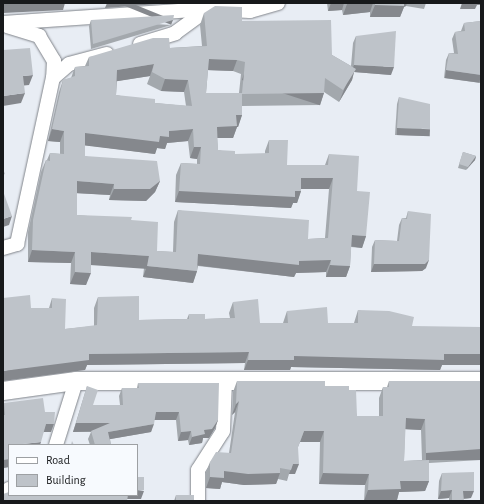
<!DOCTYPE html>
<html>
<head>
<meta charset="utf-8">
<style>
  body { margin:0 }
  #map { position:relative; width:484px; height:504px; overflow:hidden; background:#e8edf4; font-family:"Alegreya Sans",sans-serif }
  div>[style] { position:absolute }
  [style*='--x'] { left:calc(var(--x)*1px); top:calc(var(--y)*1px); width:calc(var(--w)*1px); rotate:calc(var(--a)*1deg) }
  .roads { filter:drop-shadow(0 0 1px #80848a) drop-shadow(0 0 1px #80848a) }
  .minor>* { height:14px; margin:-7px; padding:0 7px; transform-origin:7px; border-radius:7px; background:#fff }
  .tertiary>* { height:18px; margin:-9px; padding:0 9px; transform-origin:9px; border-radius:9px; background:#fff }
  .wall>* { inset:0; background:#a3a8ad }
  .shaded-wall>* { inset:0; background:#85888d; transform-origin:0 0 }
  .building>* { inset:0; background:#bec3c9; transform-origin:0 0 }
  span { translate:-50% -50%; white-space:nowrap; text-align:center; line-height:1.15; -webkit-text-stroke:3px #f7fafe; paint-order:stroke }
  .frame { position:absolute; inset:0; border:4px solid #17191b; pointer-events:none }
  .legend { position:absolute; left:8px; top:444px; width:130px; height:52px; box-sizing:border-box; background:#f7fafe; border:1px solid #9da0a3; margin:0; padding:5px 7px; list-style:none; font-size:12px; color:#17191b }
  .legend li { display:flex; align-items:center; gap:8px; height:20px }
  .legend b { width:20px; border:1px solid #9da0a3 }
</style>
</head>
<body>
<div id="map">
  <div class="roads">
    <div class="minor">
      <div style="--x:3;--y:23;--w:205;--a:-3.9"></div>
      <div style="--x:208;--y:9;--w:42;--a:2.7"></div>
      <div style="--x:250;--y:11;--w:29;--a:-16"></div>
      <div style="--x:7;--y:26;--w:34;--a:17"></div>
      <div style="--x:39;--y:36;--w:29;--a:59"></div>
      <div style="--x:54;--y:61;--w:17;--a:93"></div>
      <div style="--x:140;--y:44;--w:37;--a:-17"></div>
      <div style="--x:175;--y:33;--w:41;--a:-36"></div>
      <div style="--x:3;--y:248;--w:15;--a:-16"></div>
      <div style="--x:17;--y:244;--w:170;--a:-77.8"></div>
      <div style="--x:53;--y:78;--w:21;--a:-41"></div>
      <div style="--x:69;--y:64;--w:39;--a:-15"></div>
      <div style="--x:56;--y:445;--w:67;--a:-72.6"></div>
      <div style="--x:3;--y:493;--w:7;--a:-34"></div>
      <div style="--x:198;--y:501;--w:31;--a:-90"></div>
      <div style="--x:198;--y:470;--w:46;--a:-57.3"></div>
      <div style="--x:223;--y:431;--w:50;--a:-87.7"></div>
    </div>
    <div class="tertiary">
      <div style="--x:3;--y:391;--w:74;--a:-7.8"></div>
      <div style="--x:76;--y:381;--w:405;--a:0"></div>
    </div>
  </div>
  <div class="wall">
    <div style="clip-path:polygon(327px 3px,426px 3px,424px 9px,406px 6px,404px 7px,400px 17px,370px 17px,370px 12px,343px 15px,342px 10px,328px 11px)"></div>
    <div style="clip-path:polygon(evenodd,204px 13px,242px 21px,332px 55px,351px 66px,353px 43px,356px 36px,391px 75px,354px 72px,352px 80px,339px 102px,324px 92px,320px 105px,242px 106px,242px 115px,238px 127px,237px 127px,233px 138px,217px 138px,218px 150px,235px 154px,265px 154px,265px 151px,269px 140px,287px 165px,325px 165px,329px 154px,357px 191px,366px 236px,362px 248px,351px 247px,350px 266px,346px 277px,326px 277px,326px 272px,296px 273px,294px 277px,198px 266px,197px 271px,193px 283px,143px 277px,144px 268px,91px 264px,86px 285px,70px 284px,71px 263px,28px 262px,28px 232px,41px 172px,46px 160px,47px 160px,50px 153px,60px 154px,60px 142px,48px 141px,59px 92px,63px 80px,71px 78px,75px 67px,85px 66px,89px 57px,170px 48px,202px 46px,200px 25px,204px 13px,208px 70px,233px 71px,241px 74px,239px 93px,206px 93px,208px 70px,204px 13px,150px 76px,147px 84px,161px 91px,184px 92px,186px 106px,155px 103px,116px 95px,117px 81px,150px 76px,204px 13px,188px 141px,190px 158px,197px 159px,197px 164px,181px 163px,176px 175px,175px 202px,291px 208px,293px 203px,297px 203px,301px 191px,301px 189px,329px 189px,325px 238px,308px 239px,178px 210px,174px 222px,173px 252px,157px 251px,131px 220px,77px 215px,77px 193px,110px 195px,109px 200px,146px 201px,155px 192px,160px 181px,85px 156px,85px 145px,155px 154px,157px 148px,165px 149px,167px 143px,188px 141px)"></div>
    <div style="clip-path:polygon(91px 20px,171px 25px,91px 49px,89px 26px)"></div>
    <div style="clip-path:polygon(481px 21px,481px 83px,444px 78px,446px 60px,449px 53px,454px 53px,452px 39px,455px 32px,461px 31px,464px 23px)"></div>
    <div style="clip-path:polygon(399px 97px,427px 136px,395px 135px,397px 104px)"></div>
    <div style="clip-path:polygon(463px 152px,476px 156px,475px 160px,466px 170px,458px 168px)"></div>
    <div style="clip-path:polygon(408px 211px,426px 268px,422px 271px,371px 272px,372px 247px,375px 240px,397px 241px,399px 225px,402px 218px,406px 218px)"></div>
    <div style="clip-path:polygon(98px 297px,139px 320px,187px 319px,189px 314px,205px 319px,230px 318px,229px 313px,233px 302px,260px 323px,283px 323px,287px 311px,328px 323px,354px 323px,358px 310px,412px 326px,442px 365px,440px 370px,291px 367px,290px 370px,244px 370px,245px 363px,87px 365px,85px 370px,31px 308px,49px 308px,52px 298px,65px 329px,94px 326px,94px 308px)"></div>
    <div style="clip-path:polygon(evenodd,237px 381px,325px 386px,349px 390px,357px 416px,379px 416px,379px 398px,383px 387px,387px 387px,389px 381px,481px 381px,481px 460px,429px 463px,429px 481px,425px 491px,399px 492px,397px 500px,364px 501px,365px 485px,319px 484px,320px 442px,300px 442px,298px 447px,295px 474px,289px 474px,287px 481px,278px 479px,276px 484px,244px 485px,222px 482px,220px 489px,206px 488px,206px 472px,210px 462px,229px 453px,235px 412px,232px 415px,233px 392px,237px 381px,405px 429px,421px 430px,422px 460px,404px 461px,405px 429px)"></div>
    <div style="clip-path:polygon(138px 383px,218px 420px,215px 428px,209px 438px,203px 438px,202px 443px,189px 445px,188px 440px,178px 441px,176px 420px,154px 420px,151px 432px,110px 439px,111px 445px,90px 445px,88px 439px,91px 432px,73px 432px,87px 386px,93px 405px,120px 405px,119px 396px,122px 388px,137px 388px)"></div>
    <div style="clip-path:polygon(4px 403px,45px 412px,51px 432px,44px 432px,9px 445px,9px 467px,3px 468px,3px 405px)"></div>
    <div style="clip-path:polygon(442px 473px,471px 498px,463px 499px,464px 501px,449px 501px,449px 498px,438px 499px,439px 481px)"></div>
    <div style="clip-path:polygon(176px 495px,194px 501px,174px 501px)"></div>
  </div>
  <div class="shaded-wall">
    <div style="clip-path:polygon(3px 3px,65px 3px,63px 10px,3px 13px)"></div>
    <div style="clip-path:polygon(107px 3px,171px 3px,105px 8px)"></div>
    <div style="clip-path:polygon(331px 3px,344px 3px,342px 10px,328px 11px)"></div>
    <div style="clip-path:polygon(351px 3px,373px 3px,370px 12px,343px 15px,347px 4px)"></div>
    <div style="clip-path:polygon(402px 3px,407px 3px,406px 6px,404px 7px,400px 17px,370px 17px,375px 5px)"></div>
    <div style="clip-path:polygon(462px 3px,481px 3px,480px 5px,477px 5px,475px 9px,460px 9px)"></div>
    <div style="left:173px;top:20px;width:5px;height:84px;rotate:112deg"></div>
    <div style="clip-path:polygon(209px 59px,237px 60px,233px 71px,205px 70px)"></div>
    <div style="clip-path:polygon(154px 64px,150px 76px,112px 82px,117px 70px)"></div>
    <div style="clip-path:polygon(354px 65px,394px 67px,391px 75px,354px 72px,352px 80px,339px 102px)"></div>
    <div style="left:446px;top:70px;width:35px;height:8px;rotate:8deg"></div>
    <div style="clip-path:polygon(33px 75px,29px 85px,19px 86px,23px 76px)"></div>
    <div style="clip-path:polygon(165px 79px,188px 80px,184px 92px,161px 91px)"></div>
    <div style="clip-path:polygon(25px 93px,21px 103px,3px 106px,3px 96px)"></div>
    <div style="left:324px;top:93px;width:13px;height:82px;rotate:108deg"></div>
    <div style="clip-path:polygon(236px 115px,242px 115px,238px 127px,237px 127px,233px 138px,213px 138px,217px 127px)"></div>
    <div style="left:397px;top:128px;width:33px;height:7px;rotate:2deg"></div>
    <div style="clip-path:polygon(52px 129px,64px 131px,60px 142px,48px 141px)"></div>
    <div style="clip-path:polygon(193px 129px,188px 141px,167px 143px,165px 149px,157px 148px,155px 154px,81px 145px,85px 133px,160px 136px,169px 131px)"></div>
    <div style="clip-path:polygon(194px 147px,201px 147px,197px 159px,190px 158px)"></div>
    <div style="clip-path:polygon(476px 156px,475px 160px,466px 170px,468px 167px)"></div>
    <div style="clip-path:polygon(301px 178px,333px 178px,329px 189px,297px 189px)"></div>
    <div style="clip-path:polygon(77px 181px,114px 184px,110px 195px,73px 193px)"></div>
    <div style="clip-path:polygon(160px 181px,155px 192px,146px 201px,109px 200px,114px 189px)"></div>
    <div style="clip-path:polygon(179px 191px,301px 191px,297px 203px,293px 203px,291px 208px,175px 202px)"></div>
    <div style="clip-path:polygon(12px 216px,9px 225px,3px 227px,3px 219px)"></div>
    <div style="clip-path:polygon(352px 235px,366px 236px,362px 248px,348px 246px)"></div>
    <div style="clip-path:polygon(32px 250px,75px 252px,71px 263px,28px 262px)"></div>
    <div style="left:91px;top:252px;width:58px;height:13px;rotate:4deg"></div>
    <div style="clip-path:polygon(198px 254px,331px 260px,326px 272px,296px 273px,294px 277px,194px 265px)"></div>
    <div style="clip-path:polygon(429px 260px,426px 268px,422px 271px,371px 272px,374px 264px)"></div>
    <div style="clip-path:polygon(330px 265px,350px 266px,346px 277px,326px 277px)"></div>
    <div style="clip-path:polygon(147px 266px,197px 271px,193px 283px,143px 277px)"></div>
    <div style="clip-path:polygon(75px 272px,91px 273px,86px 285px,70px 284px)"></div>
    <div style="clip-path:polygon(249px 352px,245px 363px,87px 365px,85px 370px,3px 381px,3px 371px,89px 354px)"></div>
    <div style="clip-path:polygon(444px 354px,481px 354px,481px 365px,442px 365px,440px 370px,291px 367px,290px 370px,244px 370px,248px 360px,294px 356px)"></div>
    <div style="clip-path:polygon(239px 401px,235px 412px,232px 415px,236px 404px)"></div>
    <div style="clip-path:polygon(156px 412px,179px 412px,176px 420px,153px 420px)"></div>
    <div style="clip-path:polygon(406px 418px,425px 419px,421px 430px,402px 429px)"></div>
    <div style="clip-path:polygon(218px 420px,215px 428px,209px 438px,203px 438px,202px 443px,189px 445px,192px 437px,204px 430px)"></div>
    <div style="clip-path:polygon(76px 423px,110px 423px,106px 431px,73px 432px)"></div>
    <div style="clip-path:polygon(46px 424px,54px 424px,51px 432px,43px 432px)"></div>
    <div style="clip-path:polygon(154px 424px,151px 432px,105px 440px,108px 432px)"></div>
    <div style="clip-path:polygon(191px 431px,188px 440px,178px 441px,181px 432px)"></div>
    <div style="clip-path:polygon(304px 431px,324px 431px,320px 442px,300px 442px)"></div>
    <div style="clip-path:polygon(41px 442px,40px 445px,22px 445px,23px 444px)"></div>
    <div style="left:481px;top:449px;width:11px;height:55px;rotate:90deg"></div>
    <div style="clip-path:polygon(9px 459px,9px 467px,3px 468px,3px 460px)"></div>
    <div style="clip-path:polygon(293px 464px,299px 464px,295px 474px,289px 474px)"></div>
    <div style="clip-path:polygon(224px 471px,280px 473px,276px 484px,244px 485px,222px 482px,220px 489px,206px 488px,210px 477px)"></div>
    <div style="clip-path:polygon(323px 473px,369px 474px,365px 485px,319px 484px)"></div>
    <div style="clip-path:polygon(400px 481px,429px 481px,425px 491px,399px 492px,397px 500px,364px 501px,368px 490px)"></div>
    <div style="clip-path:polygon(137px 490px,144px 491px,141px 499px,125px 499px,127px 495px,137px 495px)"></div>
    <div style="clip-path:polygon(452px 490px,449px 498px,438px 499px,441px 491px)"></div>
    <div style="clip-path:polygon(463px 491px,474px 491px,471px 498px,460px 499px)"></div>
  </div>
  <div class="building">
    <div style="clip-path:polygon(375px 3px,404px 3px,404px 6px,375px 5px)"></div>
    <div style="clip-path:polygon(evenodd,215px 6px,242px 7px,242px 21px,331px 20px,332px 55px,356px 69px,343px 90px,325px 78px,324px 93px,242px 94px,242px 115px,236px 115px,237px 126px,217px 127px,218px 150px,235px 151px,235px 154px,269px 153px,269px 140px,288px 140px,287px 165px,328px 165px,329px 154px,359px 156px,357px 191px,370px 192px,366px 236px,352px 235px,350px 266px,330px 265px,331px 260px,299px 261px,299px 265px,198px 254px,197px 271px,147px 266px,149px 256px,91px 252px,91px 273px,75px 272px,75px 252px,32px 250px,33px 220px,46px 160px,50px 161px,50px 153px,64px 154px,64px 131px,52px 129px,63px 80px,75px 76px,75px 67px,89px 66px,89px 57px,153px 38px,169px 38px,170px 48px,207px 46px,204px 13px,215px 6px,209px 59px,237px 60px,245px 62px,242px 93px,206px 93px,209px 59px,215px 6px,154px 64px,152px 72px,165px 79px,188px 80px,192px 106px,155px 103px,155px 99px,116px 95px,117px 70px,154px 64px,215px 6px,193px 129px,194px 147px,201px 147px,200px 164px,181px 163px,179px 191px,295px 197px,295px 191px,301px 191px,301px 178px,333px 178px,328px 238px,308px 239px,309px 220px,178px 210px,176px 252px,157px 251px,158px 222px,131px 220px,132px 217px,77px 215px,77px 181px,114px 184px,114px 189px,150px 189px,160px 181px,157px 161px,85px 156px,85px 133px,159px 142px,160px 136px,169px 137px,169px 131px,193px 129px)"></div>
    <div style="clip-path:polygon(174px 15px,173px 20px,93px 44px,91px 20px)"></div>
    <div style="clip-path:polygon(481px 21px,481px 75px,446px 70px,449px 53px,458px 54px,455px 32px,465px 31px,464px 23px)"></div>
    <div style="clip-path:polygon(396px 31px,394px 67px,354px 65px,356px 36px)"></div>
    <div style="clip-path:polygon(30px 48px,33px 75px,23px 76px,25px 93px,3px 96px,3px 50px)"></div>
    <div style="clip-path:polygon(399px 97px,430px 104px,430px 129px,397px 128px)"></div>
    <div style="clip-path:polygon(463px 152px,476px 156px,468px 167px,459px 164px)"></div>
    <div style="clip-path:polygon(3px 169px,5px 174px,3px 175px)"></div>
    <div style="clip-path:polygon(3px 191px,12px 216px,3px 219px)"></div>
    <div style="clip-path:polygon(408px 211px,431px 214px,429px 260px,425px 264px,374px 264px,375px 240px,399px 241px,402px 218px,407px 219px)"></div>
    <div style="clip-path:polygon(30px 295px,31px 308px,52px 308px,52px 298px,66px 299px,65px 329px,97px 325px,98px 297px,139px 296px,139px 320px,189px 319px,189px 314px,205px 314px,205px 319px,235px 318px,233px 302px,258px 299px,260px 323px,288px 323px,287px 311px,327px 307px,328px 323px,358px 323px,358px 310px,389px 311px,414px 317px,412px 326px,481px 327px,481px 354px,444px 354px,444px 360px,294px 356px,294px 360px,248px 360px,249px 352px,89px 354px,89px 360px,3px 371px,3px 298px)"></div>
    <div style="clip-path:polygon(237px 381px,325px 381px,325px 386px,349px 386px,349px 390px,356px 390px,357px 416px,383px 416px,383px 387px,389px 387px,389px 381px,481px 381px,481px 449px,426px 453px,425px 419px,406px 418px,404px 461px,429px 460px,429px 481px,400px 481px,401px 489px,368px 490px,369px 474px,323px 473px,324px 431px,304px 431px,298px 447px,299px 464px,293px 464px,291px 470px,280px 468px,280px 473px,248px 474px,224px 471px,224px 478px,210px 477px,210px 462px,216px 452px,231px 453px,239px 401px,236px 404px)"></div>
    <div style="clip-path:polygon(138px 383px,219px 383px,218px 420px,212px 429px,204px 430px,205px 434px,192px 437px,191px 431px,181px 432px,179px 412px,156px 412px,154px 424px,108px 432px,111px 445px,95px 445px,91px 431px,110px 423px,76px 423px,87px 386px,98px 390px,93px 405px,123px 405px,122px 388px,139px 388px)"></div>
    <div style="clip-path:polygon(43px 398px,45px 412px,55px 412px,54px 424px,46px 424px,41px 442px,23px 444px,23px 445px,9px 445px,9px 459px,3px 460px,3px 415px,5px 415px,4px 403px)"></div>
    <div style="clip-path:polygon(72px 441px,74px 445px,71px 445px)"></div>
    <div style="clip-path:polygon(474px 472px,474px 491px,463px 491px,464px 501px,452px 501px,452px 490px,441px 491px,442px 473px)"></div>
    <div style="left:137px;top:477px;width:7px;height:13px"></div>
    <div style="clip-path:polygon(9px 492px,9px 495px,128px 495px,127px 501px,3px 501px,3px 494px)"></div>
    <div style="left:176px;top:495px;width:18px;height:6px"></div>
  </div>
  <div class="frame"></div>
  <ul class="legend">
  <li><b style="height:5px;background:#fff"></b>Road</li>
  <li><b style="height:11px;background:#bec3c9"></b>Building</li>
  </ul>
</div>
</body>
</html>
